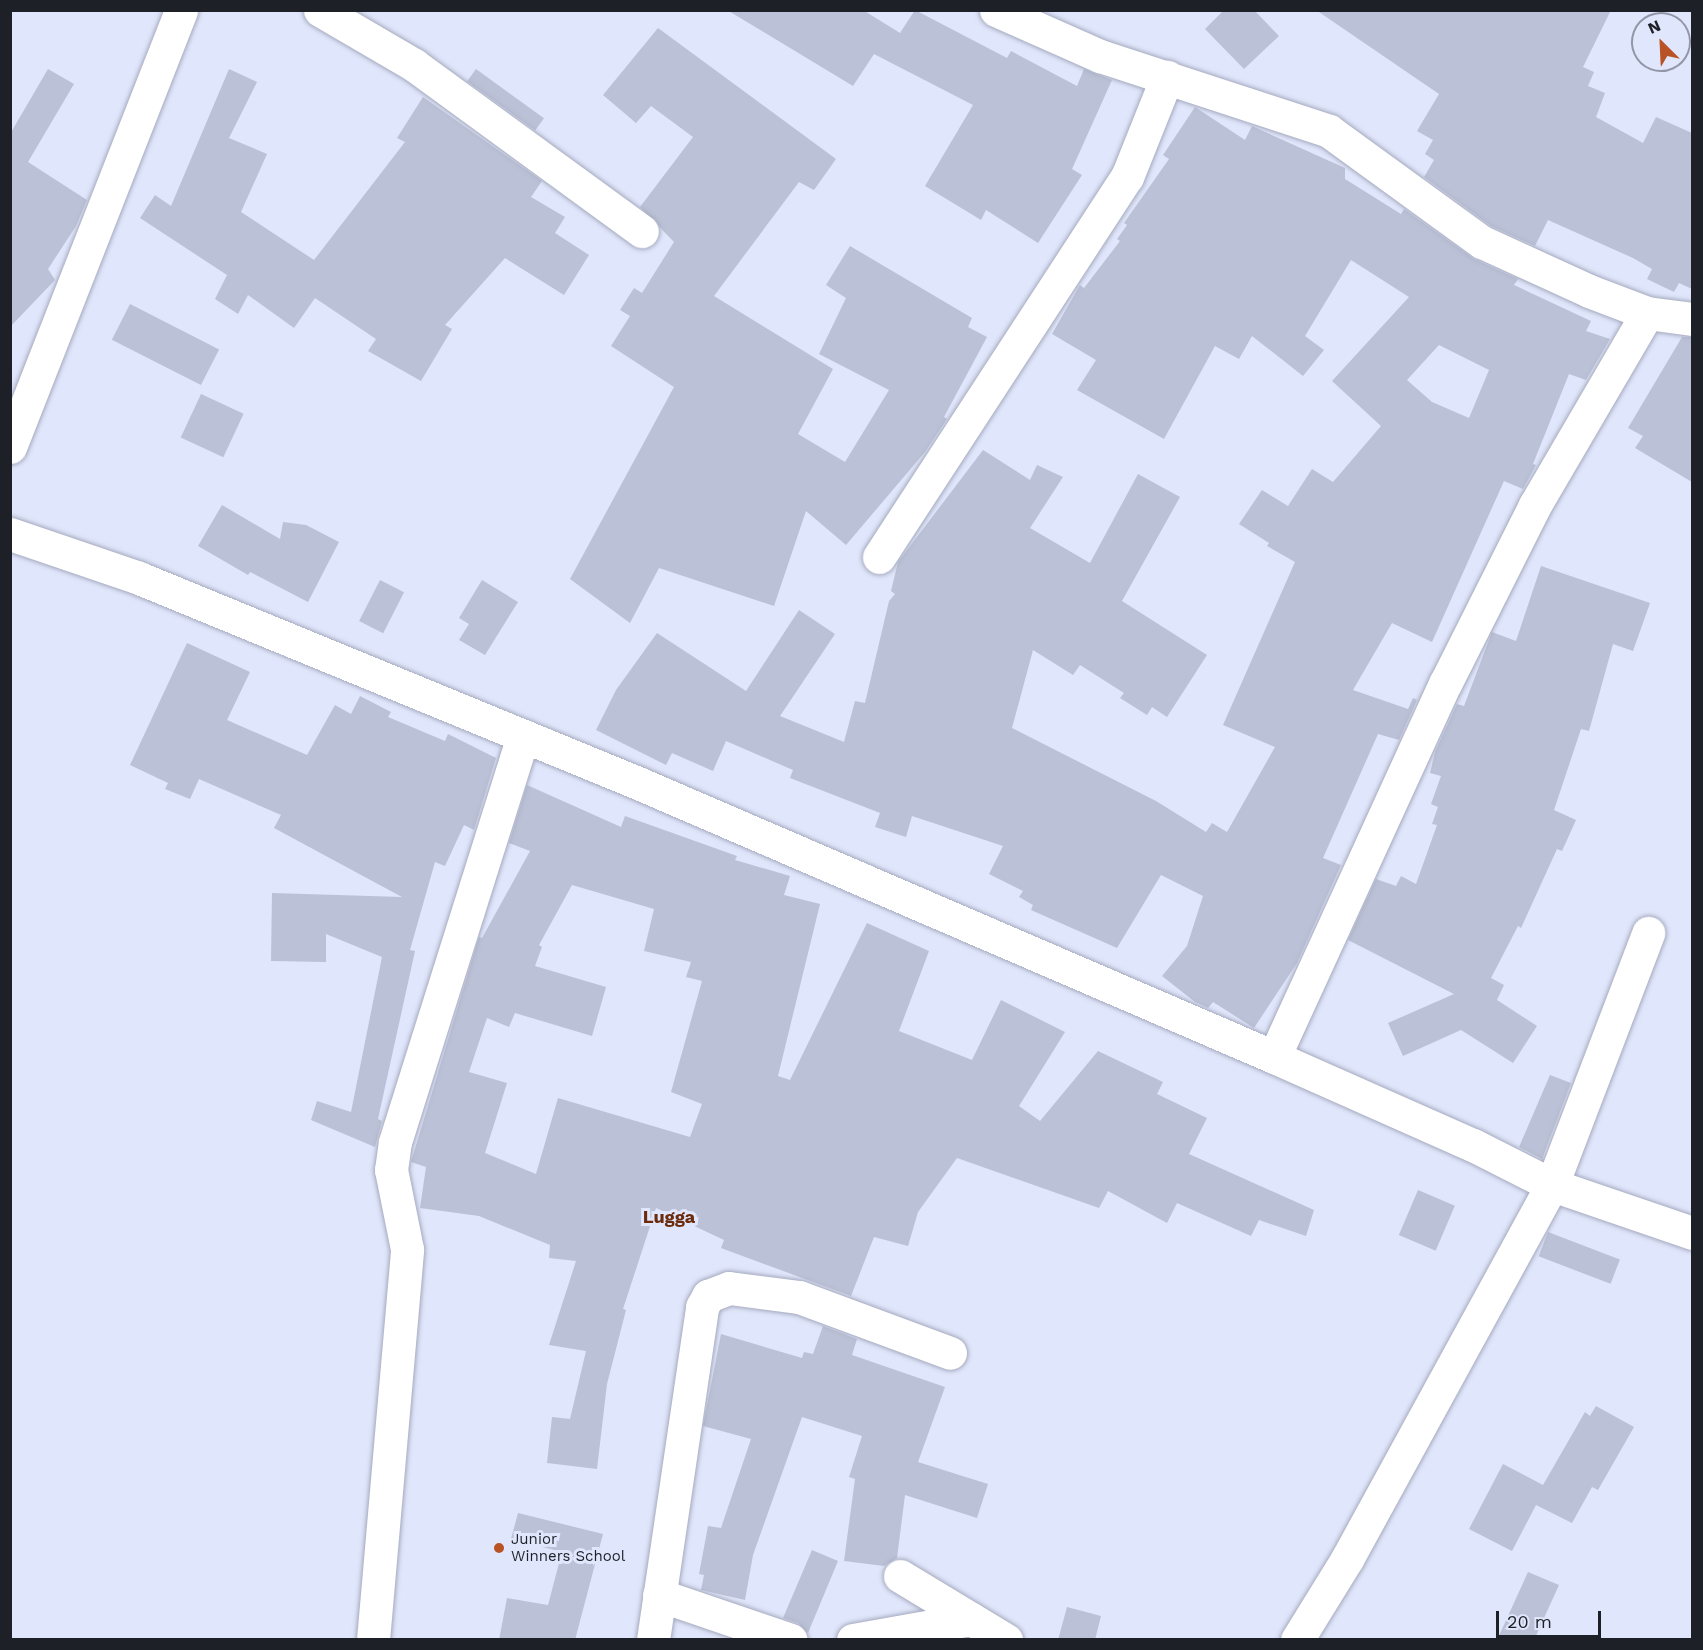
<!DOCTYPE html>
<html>
<head>
<meta charset="utf-8">
<style>
  body { margin:0 }
  #map { position:relative; width:1703px; height:1650px; overflow:hidden; background:#e0e6fb; font-family:"Work Sans",sans-serif }
  div>[style] { position:absolute }
  [style*='--x'] { left:calc(var(--x)*1px); top:calc(var(--y)*1px); width:calc(var(--w)*1px); rotate:calc(var(--a)*1deg) }
  .building>* { inset:0; background:#bbc1d6; transform-origin:0 0 }
  .roads { filter:drop-shadow(0 0 2px #a5aabe) drop-shadow(0 0 2px #a5aabe) }
  .minor>* { height:33px; margin:-16.5px; padding:0 16.5px; transform-origin:16.5px; border-radius:16.5px; background:#fff }
  .dots>* { width:16px; height:16px; translate:-50% -50%; box-sizing:border-box; border:3px solid #e0e6fb; border-radius:50% }
  span { translate:-50% -50%; white-space:nowrap; text-align:center; line-height:1.15; -webkit-text-stroke:6px #e0e6fb; paint-order:stroke }
  .poi-label { font-size:15px; color:#1e2028 }
  .left { translate:0 -50%; text-align:left }
  .quarter-label { font-size:18px; color:#6b2b0d; font-weight:700 }
  .frame { position:absolute; inset:0; border:12px solid #1e2028; pointer-events:none }
  .north { position:absolute; left:1631px; top:12px; width:60px; height:60px; box-sizing:border-box; background:#e0e6fb; border:2px solid #9297a7; border-radius:50%; rotate:336deg; font-size:16px; font-weight:700; line-height:24px; text-align:center; color:#1e2028 }
  .north::after { content:''; display:block; margin:auto; width:21px; height:27px; background:#b95325; clip-path:polygon(50% 0,100% 100%,50% 72%,0 100%) }
  .scale { position:absolute; left:1496px; top:1611px; width:105px; height:27px; box-sizing:border-box; border:3px solid #1e2028; border-top:0; padding-left:8px; font-size:18px; line-height:21px; white-space:nowrap; color:#1e2028; -webkit-text-stroke:4px #e0e6fb; paint-order:stroke }
</style>
</head>
<body>
<div id="map">
  <div class="building">
    <div style="clip-path:polygon(727px 10px,863px 10px,900px 33px,915px 10px,1007px 58px,1011px 51px,1077px 86px,1084px 69px,1112px 80px,1072px 169px,1082px 175px,1038px 243px,986px 210px,981px 220px,925px 186px,973px 105px,874px 54px,853px 86px)"></div>
    <div style="clip-path:polygon(1224px 10px,1254px 10px,1279px 36px,1244px 69px,1205px 29px)"></div>
    <div style="clip-path:polygon(1316px 10px,1611px 10px,1583px 67px,1594px 72px,1588px 86px,1605px 93px,1596px 117px,1643px 143px,1656px 117px,1692px 133px,1692px 289px,1679px 283px,1674px 292px,1647px 279px,1652px 269px,1633px 258px,1548px 220px,1535px 246px,1491px 226px,1424px 177px,1434px 160px,1425px 154px,1433px 140px,1417px 131px,1439px 94px)"></div>
    <div style="clip-path:polygon(658px 28px,836px 159px,814px 190px,799px 182px,714px 296px,833px 369px,798px 434px,845px 462px,889px 390px,819px 354px,846px 298px,826px 285px,850px 246px,972px 318px,968px 327px,987px 337px,944px 417px,947px 419px,925px 452px,846px 545px,806px 511px,774px 606px,659px 568px,630px 623px,570px 579px,674px 387px,611px 346px,630px 316px,620px 310px,634px 288px,642px 293px,674px 242px,640px 207px,693px 137px,651px 106px,636px 123px,603px 95px)"></div>
    <div style="clip-path:polygon(48px 69px,74px 84px,28px 162px,87px 200px,76px 226px,48px 269px,55px 280px,10px 327px,10px 134px)"></div>
    <div style="clip-path:polygon(229px 69px,257px 82px,229px 138px,267px 154px,241px 212px,314px 260px,405px 142px,397px 138px,423px 97px,542px 181px,531px 197px,565px 217px,555px 233px,589px 255px,564px 295px,505px 258px,445px 325px,452px 329px,421px 381px,368px 351px,376px 339px,315px 298px,294px 328px,248px 295px,238px 314px,215px 299px,227px 275px,140px 218px,155px 195px,171px 206px)"></div>
    <div style="left:476px;top:69px;width:84px;height:15px;rotate:36deg"></div>
    <div style="clip-path:polygon(evenodd,1195px 107px,1245px 140px,1252px 126px,1345px 168px,1345px 179px,1401px 214px,1404px 209px,1474px 259px,1518px 279px,1514px 285px,1591px 321px,1586px 331px,1610px 339px,1586px 380px,1569px 374px,1533px 464px,1536px 465px,1523px 489px,1504px 481px,1432px 642px,1392px 623px,1353px 690px,1408px 709px,1413px 698px,1417px 700px,1399px 740px,1378px 734px,1323px 858px,1341px 865px,1297px 963px,1254px 1028px,1213px 1002px,1208px 1008px,1195px 1002px,1162px 976px,1187px 946px,1203px 896px,1161px 875px,1117px 948px,1031px 910px,1033px 905px,1019px 897px,1023px 891px,989px 874px,1003px 846px,912px 816px,906px 837px,875px 827px,880px 813px,790px 778px,793px 770px,726px 741px,713px 771px,672px 753px,666px 765px,596px 730px,616px 690px,657px 633px,746px 691px,799px 610px,835px 634px,780px 716px,844px 742px,855px 701px,865px 703px,889px 601px,895px 594px,891px 591px,898px 562px,983px 450px,1030px 480px,1037px 465px,1063px 477px,1030px 528px,1090px 563px,1138px 474px,1180px 497px,1122px 601px,1207px 655px,1167px 717px,1152px 707px,1147px 715px,1120px 698px,1124px 693px,1080px 665px,1073px 675px,1033px 650px,1012px 728px,1156px 801px,1206px 832px,1212px 823px,1227px 832px,1275px 747px,1223px 725px,1295px 562px,1267px 546px,1269px 543px,1239px 524px,1262px 490px,1288px 506px,1312px 469px,1333px 482px,1381px 426px,1332px 381px,1409px 297px,1351px 260px,1305px 336px,1324px 350px,1303px 376px,1252px 336px,1239px 359px,1215px 346px,1164px 439px,1077px 390px,1096px 360px,1052px 334px,1080px 285px,1084px 288px,1120px 241px,1117px 239px,1127px 225px,1124px 223px,1169px 159px,1163px 155px,1195px 107px,1439px 345px,1489px 370px,1469px 418px,1432px 402px,1407px 380px,1439px 345px)"></div>
    <div style="left:130px;top:304px;width:100px;height:40px;rotate:27deg"></div>
    <div style="clip-path:polygon(1682px 337px,1692px 337px,1692px 482px,1635px 448px,1643px 436px,1628px 428px)"></div>
    <div style="left:201px;top:394px;width:47px;height:48px;rotate:25deg"></div>
    <div style="clip-path:polygon(222px 505px,280px 539px,283px 522px,306px 525px,339px 542px,308px 602px,250px 572px,248px 575px,198px 546px)"></div>
    <div style="clip-path:polygon(1541px 566px,1650px 603px,1633px 651px,1613px 644px,1589px 731px,1581px 729px,1554px 810px,1576px 820px,1562px 851px,1557px 849px,1521px 928px,1518px 926px,1491px 978px,1504px 985px,1497px 1000px,1537px 1026px,1513px 1063px,1461px 1030px,1403px 1056px,1388px 1023px,1454px 994px,1348px 940px,1376px 879px,1396px 886px,1401px 876px,1416px 884px,1437px 825px,1432px 824px,1438px 807px,1431px 804px,1441px 776px,1430px 773px,1435px 752px,1457px 704px,1464px 706px,1492px 632px,1516px 641px)"></div>
    <div style="left:380px;top:580px;width:27px;height:46px;rotate:27deg"></div>
    <div style="clip-path:polygon(482px 580px,518px 602px,485px 655px,459px 640px,469px 624px,459px 618px)"></div>
    <div style="clip-path:polygon(187px 643px,250px 672px,227px 720px,307px 755px,335px 705px,351px 714px,360px 696px,391px 712px,388px 717px,445px 741px,448px 734px,496px 758px,474px 830px,464px 825px,445px 866px,435px 862px,410px 950px,415px 951px,378px 1119px,382px 1121px,375px 1147px,311px 1120px,317px 1101px,351px 1112px,382px 957px,326px 934px,326px 962px,271px 961px,272px 893px,402px 897px,274px 828px,281px 815px,199px 779px,190px 799px,165px 789px,168px 783px,130px 765px)"></div>
    <div style="clip-path:polygon(evenodd,527px 785px,621px 827px,625px 816px,737px 856px,735px 860px,790px 876px,784px 895px,820px 904px,778px 1076px,790px 1080px,867px 923px,929px 951px,899px 1031px,972px 1060px,1001px 1000px,1065px 1032px,1019px 1106px,1040px 1121px,1098px 1051px,1163px 1082px,1157px 1094px,1207px 1118px,1189px 1154px,1314px 1210px,1306px 1236px,1259px 1220px,1251px 1236px,1177px 1203px,1167px 1223px,1108px 1191px,1099px 1208px,957px 1158px,918px 1212px,908px 1246px,874px 1237px,851px 1296px,721px 1248px,724px 1240px,656px 1208px,623px 1309px,626px 1310px,607px 1384px,597px 1469px,547px 1463px,552px 1417px,570px 1419px,586px 1351px,549px 1345px,576px 1261px,549px 1258px,550px 1245px,479px 1216px,420px 1208px,426px 1167px,411px 1162px,479px 937px,482px 938px,530px 851px,509px 843px,527px 785px,572px 885px,654px 909px,644px 951px,691px 962px,686px 977px,702px 981px,671px 1092px,702px 1104px,690px 1137px,558px 1098px,536px 1174px,485px 1153px,507px 1083px,469px 1072px,487px 1018px,509px 1027px,515px 1013px,592px 1036px,606px 987px,535px 966px,542px 947px,539px 945px,572px 885px)"></div>
    <div style="clip-path:polygon(1550px 1075px,1571px 1083px,1542px 1159px,1519px 1147px)"></div>
    <div style="left:1418px;top:1190px;width:40px;height:49px;rotate:23deg"></div>
    <div style="left:1548px;top:1232px;width:77px;height:26px;rotate:21deg"></div>
    <div style="clip-path:polygon(823px 1326px,857px 1339px,852px 1355px,945px 1387px,918px 1462px,988px 1484px,977px 1518px,905px 1495px,897px 1558px,884px 1566px,844px 1561px,855px 1479px,849px 1477px,862px 1436px,802px 1417px,753px 1555px,745px 1600px,701px 1590px,704px 1575px,699px 1574px,708px 1526px,721px 1528px,751px 1439px,703px 1426px,721px 1334px,802px 1358px,804px 1352px,813px 1354px)"></div>
    <div style="clip-path:polygon(1596px 1406px,1634px 1427px,1598px 1490px,1592px 1487px,1572px 1523px,1536px 1505px,1512px 1551px,1469px 1529px,1503px 1464px,1543px 1485px,1585px 1412px,1590px 1416px)"></div>
    <div style="clip-path:polygon(518px 1513px,603px 1534px,575px 1640px,499px 1640px,507px 1598px,548px 1605px,562px 1552px,511px 1539px)"></div>
    <div style="clip-path:polygon(812px 1550px,838px 1561px,808px 1633px,798px 1623px,783px 1618px)"></div>
    <div style="clip-path:polygon(1528px 1572px,1559px 1585px,1534px 1640px,1497px 1640px)"></div>
    <div style="clip-path:polygon(1067px 1607px,1101px 1616px,1095px 1640px,1058px 1640px)"></div>
  </div>
  <div class="roads">
    <div class="minor">
      <div style="--x:320;--y:10;--w:109;--a:30.3"></div>
      <div style="--x:414;--y:65;--w:282;--a:36.1"></div>
      <div style="--x:996;--y:10;--w:114;--a:23.9"></div>
      <div style="--x:1100;--y:56;--w:241;--a:18.1"></div>
      <div style="--x:1329;--y:131;--w:189;--a:36"></div>
      <div style="--x:1482;--y:242;--w:118;--a:24.6"></div>
      <div style="--x:1589;--y:291;--w:62;--a:20.8"></div>
      <div style="--x:1647;--y:313;--w:45;--a:7.6"></div>
      <div style="--x:10;--y:447;--w:469;--a:-68.6"></div>
      <div style="--x:10;--y:534;--w:136;--a:18.8"></div>
      <div style="--x:139;--y:578;--w:539;--a:22.33"></div>
      <div style="--x:638;--y:783;--w:693;--a:23.31"></div>
      <div style="--x:1274;--y:1057;--w:218;--a:23.9"></div>
      <div style="--x:1473;--y:1145;--w:89;--a:26.9"></div>
      <div style="--x:1552;--y:1185;--w:148;--a:18.9"></div>
      <div style="--x:879;--y:557;--w:454;--a:-56.9"></div>
      <div style="--x:1127;--y:177;--w:108;--a:-68.2"></div>
      <div style="--x:1274;--y:1057;--w:413;--a:-65.4"></div>
      <div style="--x:1446;--y:682;--w:198;--a:-63.3"></div>
      <div style="--x:1535;--y:505;--w:222;--a:-59.7"></div>
      <div style="--x:900;--y:1576;--w:124;--a:31.1"></div>
      <div style="--x:659;--y:1595;--w:139;--a:18.8"></div>
      <div style="--x:373;--y:1640;--w:392;--a:-85"></div>
      <div style="--x:407;--y:1249;--w:81;--a:-101.4"></div>
      <div style="--x:391;--y:1170;--w:28;--a:-82"></div>
      <div style="--x:395;--y:1142;--w:426;--a:-72.5"></div>
      <div style="--x:653;--y:1640;--w:337;--a:-81.6"></div>
      <div style="--x:702;--y:1307;--w:13;--a:-61"></div>
      <div style="--x:708;--y:1296;--w:22;--a:-21"></div>
      <div style="--x:729;--y:1288;--w:71;--a:7.3"></div>
      <div style="--x:799;--y:1297;--w:161;--a:20.3"></div>
      <div style="--x:853;--y:1640;--w:120;--a:-10.1"></div>
      <div style="--x:1297;--y:1640;--w:95;--a:-58.3"></div>
      <div style="--x:1347;--y:1559;--w:426;--a:-61.3"></div>
      <div style="--x:1552;--y:1185;--w:270;--a:-69.1"></div>
    </div>
  </div>
  <div class="dots">
    <div style="left:499px;top:1548px;background:#b95325"></div>
  </div>
  <div class="poi-label">
    <span class="left" style="left:511px;top:1548px">Junior<br>Winners School</span>
  </div>
  <div class="quarter-label">
    <span style="left:669px;top:1217px">Lugga</span>
  </div>
  <div class="frame"></div>
  <div class="north">N</div>
  <div class="scale">20 m</div>
</div>
</body>
</html>
